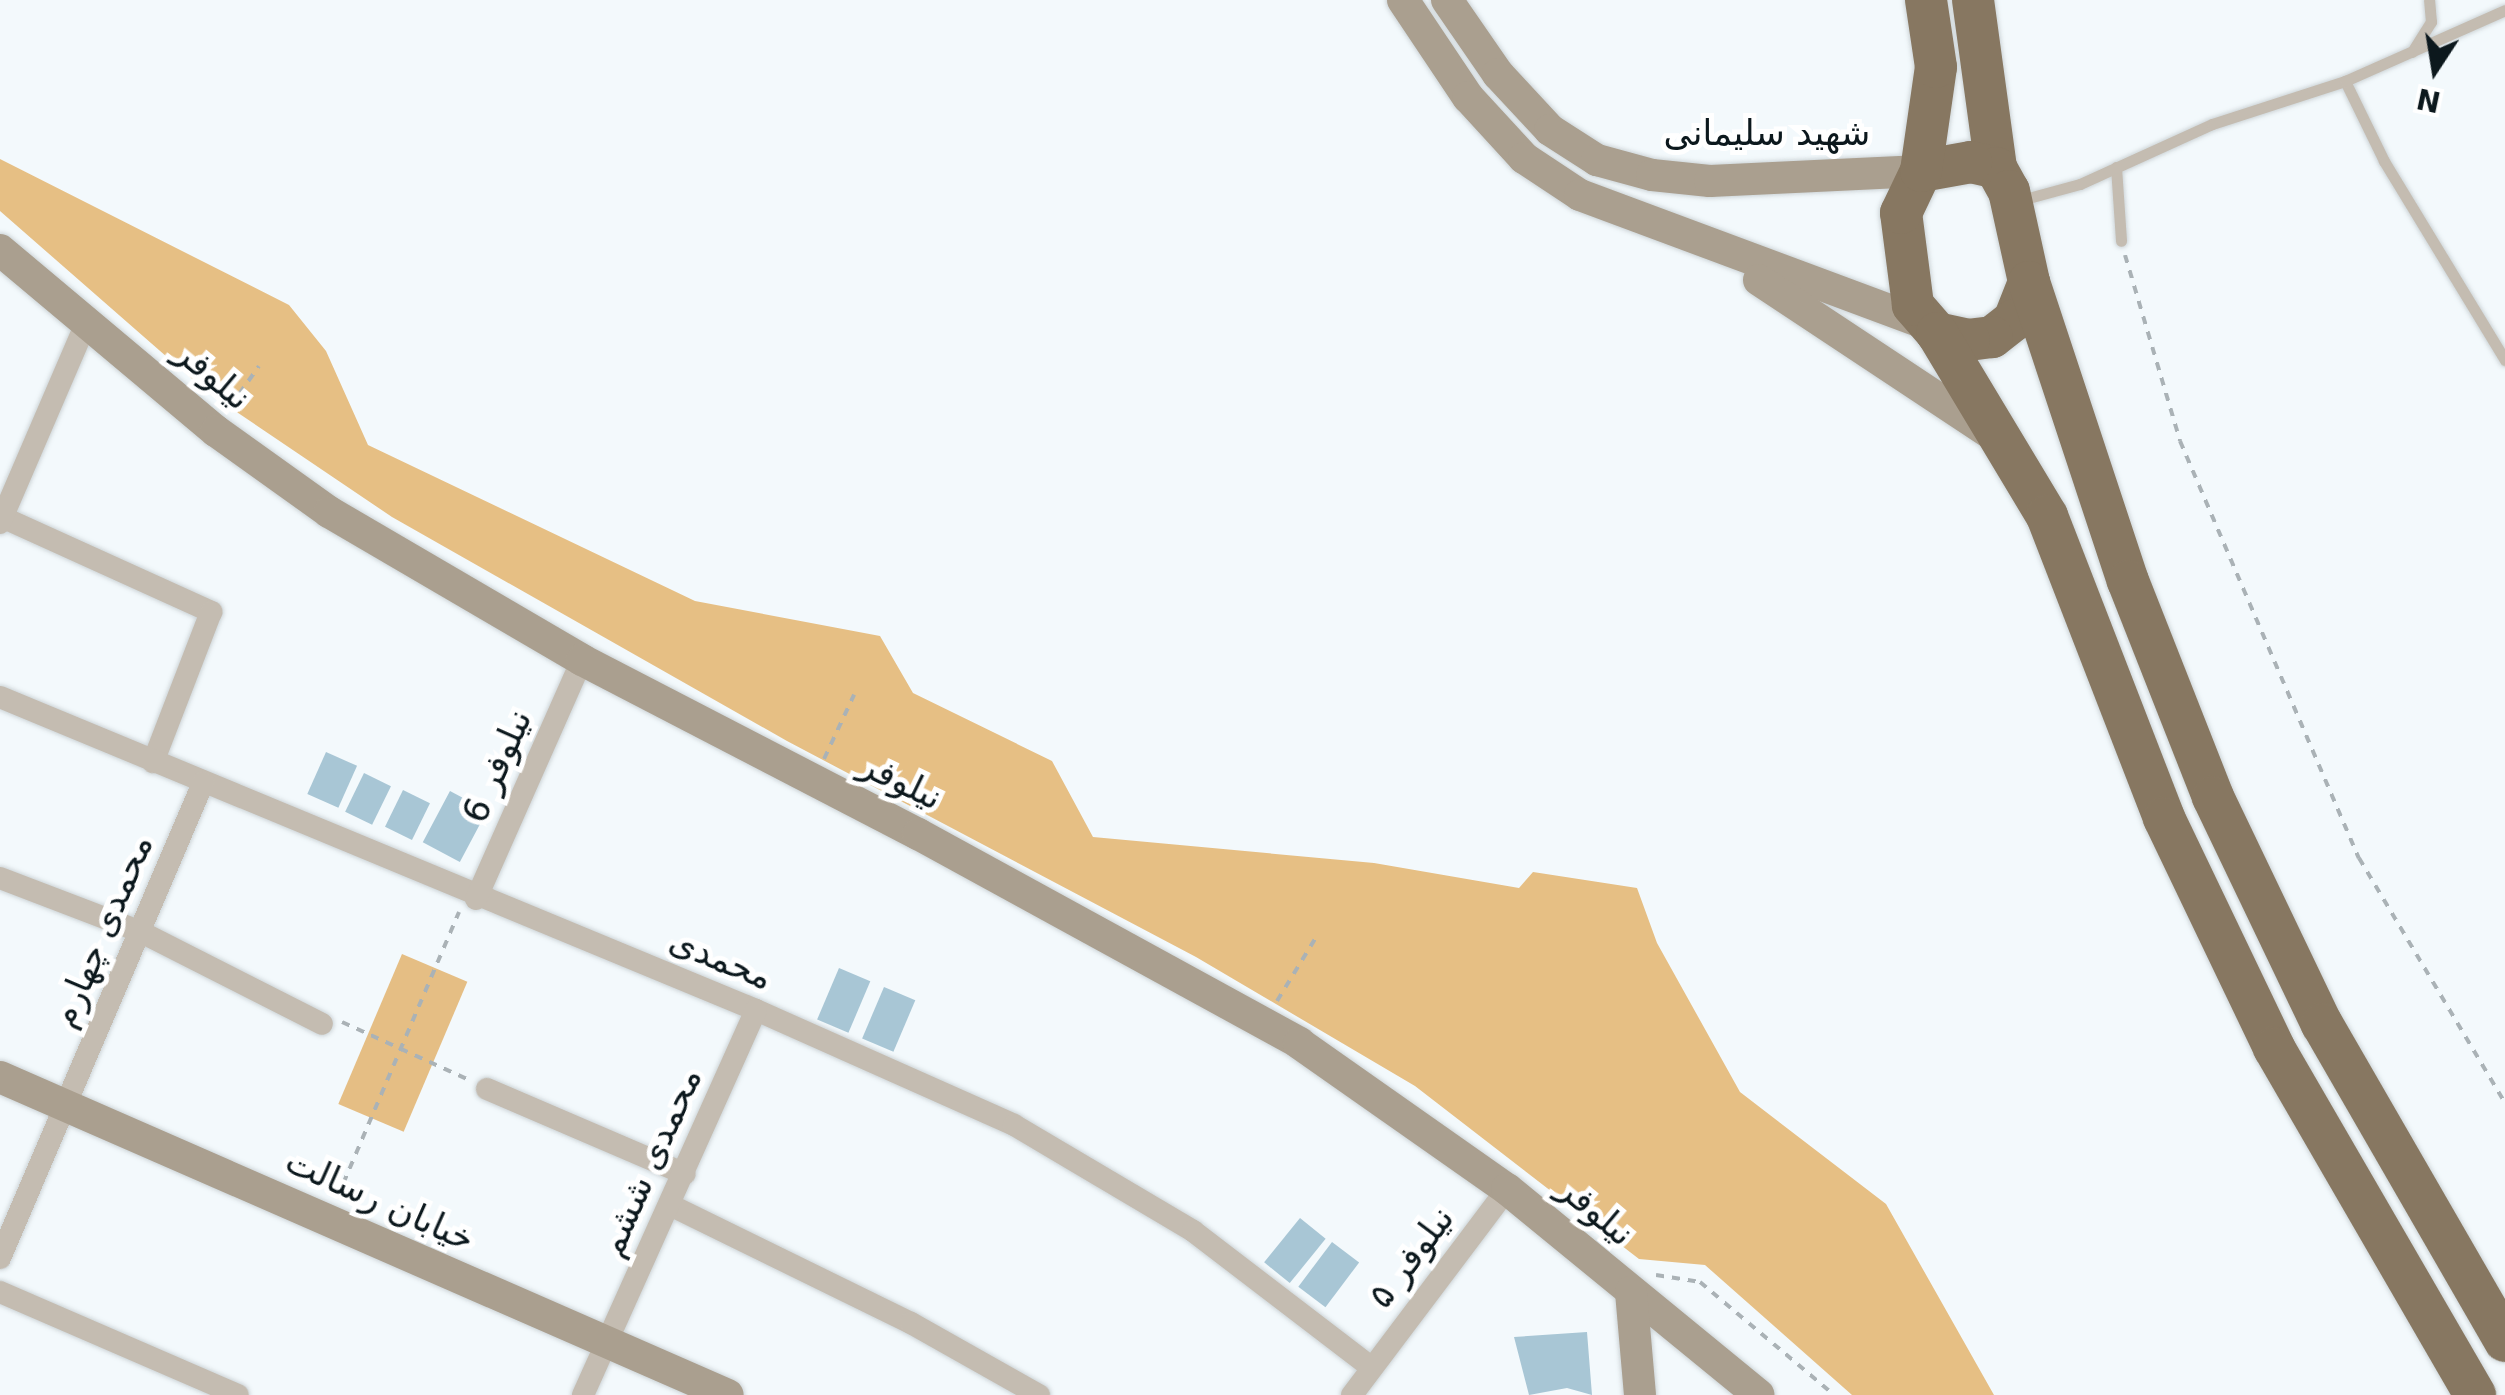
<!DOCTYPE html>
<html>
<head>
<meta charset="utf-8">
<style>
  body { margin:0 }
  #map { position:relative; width:2505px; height:1395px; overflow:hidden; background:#f3f9fc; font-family:"DejaVu Sans",Cairo,sans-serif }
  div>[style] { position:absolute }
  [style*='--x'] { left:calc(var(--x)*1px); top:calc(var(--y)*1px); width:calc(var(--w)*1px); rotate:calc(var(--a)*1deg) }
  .green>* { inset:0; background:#e5be84; transform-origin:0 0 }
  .forest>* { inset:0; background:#e6bf84 }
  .building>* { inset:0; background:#a8c6d5; transform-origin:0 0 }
  .path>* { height:4px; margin-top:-2px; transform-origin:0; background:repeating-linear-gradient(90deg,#aab2b6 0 8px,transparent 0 16px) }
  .roads { filter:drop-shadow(0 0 2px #ced5d8) drop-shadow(0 0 2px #ced5d8) }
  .lane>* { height:11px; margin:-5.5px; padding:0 5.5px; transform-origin:5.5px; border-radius:5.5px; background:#c4bcb1 }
  .street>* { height:22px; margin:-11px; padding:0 11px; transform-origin:11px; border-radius:11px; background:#c4bcb1 }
  .secondary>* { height:32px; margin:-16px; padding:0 16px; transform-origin:16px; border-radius:16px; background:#aa9f8f }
  .highway>* { height:42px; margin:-21px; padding:0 21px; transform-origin:21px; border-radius:21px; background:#877761 }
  span { translate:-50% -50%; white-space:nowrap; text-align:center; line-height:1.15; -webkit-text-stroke:10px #fff; paint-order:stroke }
  .street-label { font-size:35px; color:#0c181d }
  .north { position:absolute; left:2385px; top:20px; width:100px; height:100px; -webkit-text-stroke:8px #fff; paint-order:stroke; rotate:192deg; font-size:28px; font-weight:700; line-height:40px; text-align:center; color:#0c181d }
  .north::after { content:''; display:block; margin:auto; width:35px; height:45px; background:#0c181d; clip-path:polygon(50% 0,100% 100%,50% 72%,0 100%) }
</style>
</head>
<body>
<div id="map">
  <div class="green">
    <div style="left:402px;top:954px;width:71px;height:163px;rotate:23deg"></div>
  </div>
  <div class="forest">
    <div style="clip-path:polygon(0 159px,289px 305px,326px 351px,368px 445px,695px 601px,880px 636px,913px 693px,1052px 761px,1093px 837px,1374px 863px,1519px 888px,1533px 872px,1637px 888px,1657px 943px,1740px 1092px,1886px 1204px,1994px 1395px,1852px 1395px,1705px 1265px,1639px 1259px,1415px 1086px,1196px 957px,787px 741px,392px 517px,207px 392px,0 211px)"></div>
  </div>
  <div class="building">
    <div style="left:326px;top:752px;width:34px;height:46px;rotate:24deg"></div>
    <div style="left:364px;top:773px;width:30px;height:43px;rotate:26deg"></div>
    <div style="left:403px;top:790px;width:30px;height:41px;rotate:26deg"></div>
    <div style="left:450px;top:791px;width:42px;height:58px;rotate:28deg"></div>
    <div style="left:839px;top:968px;width:34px;height:56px;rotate:23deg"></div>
    <div style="left:884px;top:987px;width:34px;height:56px;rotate:23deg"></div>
    <div style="left:1300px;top:1218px;width:33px;height:57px;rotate:39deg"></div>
    <div style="left:1332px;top:1242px;width:34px;height:56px;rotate:37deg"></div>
    <div style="clip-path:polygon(1587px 1332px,1592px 1395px,1567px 1388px,1529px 1395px,1514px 1337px)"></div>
  </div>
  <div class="path">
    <div style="--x:2125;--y:255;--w:194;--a:73.5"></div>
    <div style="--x:2180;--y:441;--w:454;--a:66.8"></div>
    <div style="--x:2359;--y:858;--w:285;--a:59.2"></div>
    <div style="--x:230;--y:407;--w:50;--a:-54.7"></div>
    <div style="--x:824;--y:759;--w:71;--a:-64.9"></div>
    <div style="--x:1277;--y:1001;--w:79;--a:-58.5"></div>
    <div style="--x:342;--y:1022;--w:140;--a:24.5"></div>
    <div style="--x:337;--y:1198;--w:311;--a:-66.9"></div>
    <div style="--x:1656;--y:1275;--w:45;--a:9"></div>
    <div style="--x:1700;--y:1282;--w:175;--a:40.1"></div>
  </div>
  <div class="roads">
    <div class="lane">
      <div style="--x:2412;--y:52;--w:36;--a:-58"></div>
      <div style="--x:2431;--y:22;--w:22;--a:-95"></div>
      <div style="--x:2345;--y:81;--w:89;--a:64"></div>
      <div style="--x:2384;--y:161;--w:233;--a:58.7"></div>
      <div style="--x:2116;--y:167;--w:74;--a:86.1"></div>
      <div style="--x:2021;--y:200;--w:61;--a:-15.2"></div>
      <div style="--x:2080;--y:184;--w:145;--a:-24.4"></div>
      <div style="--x:2212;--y:124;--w:140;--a:-17.9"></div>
      <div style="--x:2345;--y:81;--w:175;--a:-23.9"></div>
    </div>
    <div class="street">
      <div style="--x:2;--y:517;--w:230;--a:24.4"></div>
      <div style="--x:211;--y:612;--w:161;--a:111.1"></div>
      <div style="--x:0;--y:523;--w:220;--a:-66.7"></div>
      <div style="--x:0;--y:697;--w:818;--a:22.49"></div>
      <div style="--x:756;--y:1010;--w:282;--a:24"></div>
      <div style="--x:1014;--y:1125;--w:208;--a:30.6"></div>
      <div style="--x:1193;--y:1231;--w:225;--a:37.4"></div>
      <div style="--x:0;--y:878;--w:149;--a:20.9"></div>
      <div style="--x:139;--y:931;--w:205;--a:26.9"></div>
      <div style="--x:476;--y:899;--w:261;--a:-66.1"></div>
      <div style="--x:487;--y:1089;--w:215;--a:23.2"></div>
      <div style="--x:672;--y:1206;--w:266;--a:26.1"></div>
      <div style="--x:911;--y:1323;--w:147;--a:29.4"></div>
      <div style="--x:0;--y:1258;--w:517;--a:-66.86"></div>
      <div style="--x:0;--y:1292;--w:259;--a:23.4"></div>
      <div style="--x:583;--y:1395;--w:422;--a:-65.8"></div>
      <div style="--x:1352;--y:1395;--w:258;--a:-53"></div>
    </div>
    <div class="secondary">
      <div style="--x:1403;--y:0;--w:117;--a:56.2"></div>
      <div style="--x:1468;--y:97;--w:83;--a:47.4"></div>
      <div style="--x:1524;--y:158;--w:67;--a:33.5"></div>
      <div style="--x:1580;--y:195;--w:367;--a:20.4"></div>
      <div style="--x:1447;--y:0;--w:90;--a:55.4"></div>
      <div style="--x:1498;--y:74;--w:76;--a:47.1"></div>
      <div style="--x:1550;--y:130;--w:56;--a:32.6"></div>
      <div style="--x:1597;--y:160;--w:57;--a:15.3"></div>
      <div style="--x:1652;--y:175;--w:58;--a:5.9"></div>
      <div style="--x:1710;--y:181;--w:211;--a:-2.7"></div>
      <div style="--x:0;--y:250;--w:282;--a:40"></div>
      <div style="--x:216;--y:431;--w:139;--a:35.6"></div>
      <div style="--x:329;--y:512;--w:293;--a:30.3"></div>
      <div style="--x:582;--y:660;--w:378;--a:27.4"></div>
      <div style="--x:918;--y:834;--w:435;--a:28.7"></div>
      <div style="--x:1299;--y:1043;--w:254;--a:35.1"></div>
      <div style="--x:1507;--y:1189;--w:325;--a:39.3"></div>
      <div style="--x:1759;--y:280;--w:281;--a:33.5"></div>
      <div style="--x:0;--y:1077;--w:794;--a:23.6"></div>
      <div style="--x:1631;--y:1292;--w:103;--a:85"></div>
    </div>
    <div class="highway">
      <div style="--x:1973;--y:0;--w:170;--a:82.2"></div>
      <div style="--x:1971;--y:162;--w:26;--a:13"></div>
      <div style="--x:1996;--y:168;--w:26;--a:61"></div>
      <div style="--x:2009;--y:191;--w:93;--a:77.6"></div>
      <div style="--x:2029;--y:282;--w:41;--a:111.5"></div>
      <div style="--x:2014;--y:320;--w:28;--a:142"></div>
      <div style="--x:1992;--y:337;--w:23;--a:173"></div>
      <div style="--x:1969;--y:340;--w:33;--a:-168"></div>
      <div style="--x:1937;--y:333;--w:37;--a:-131"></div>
      <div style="--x:1913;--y:305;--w:93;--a:-97.4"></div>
      <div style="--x:1901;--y:213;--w:47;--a:-64.5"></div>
      <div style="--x:1921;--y:171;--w:51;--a:-10.2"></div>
      <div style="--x:1921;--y:171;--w:105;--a:-81.8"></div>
      <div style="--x:1936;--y:67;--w:68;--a:-98.5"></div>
      <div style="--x:2029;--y:282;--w:315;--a:71.7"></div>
      <div style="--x:2128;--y:581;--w:232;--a:68.5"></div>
      <div style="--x:2213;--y:797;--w:252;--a:64.4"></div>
      <div style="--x:2322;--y:1024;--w:366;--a:60"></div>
      <div style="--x:1937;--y:333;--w:214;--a:59"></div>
      <div style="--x:2047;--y:516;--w:324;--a:68.8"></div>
      <div style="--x:2164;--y:818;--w:255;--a:64.4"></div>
      <div style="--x:2274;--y:1048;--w:401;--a:59.9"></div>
    </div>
  </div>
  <div class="street-label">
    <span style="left:1767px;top:133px">شهید سلیمانی</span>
    <span style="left:213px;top:375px;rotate:40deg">نیلوفر</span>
    <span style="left:497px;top:766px;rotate:-66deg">نیلوفر 6</span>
    <span style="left:901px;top:781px;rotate:26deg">نیلوفر</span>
    <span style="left:102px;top:931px;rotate:-67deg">محمدی چهارم</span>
    <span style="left:721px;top:959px;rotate:22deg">محمدی</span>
    <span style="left:650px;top:1162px;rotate:-66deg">محمدی ششم</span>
    <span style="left:380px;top:1200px;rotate:24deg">خیابان رسالت</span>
    <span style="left:1596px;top:1211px;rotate:40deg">نیلوفر</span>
    <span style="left:1411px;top:1257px;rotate:-53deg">نیلوفر ۵</span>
  </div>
  <div class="north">N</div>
</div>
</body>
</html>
